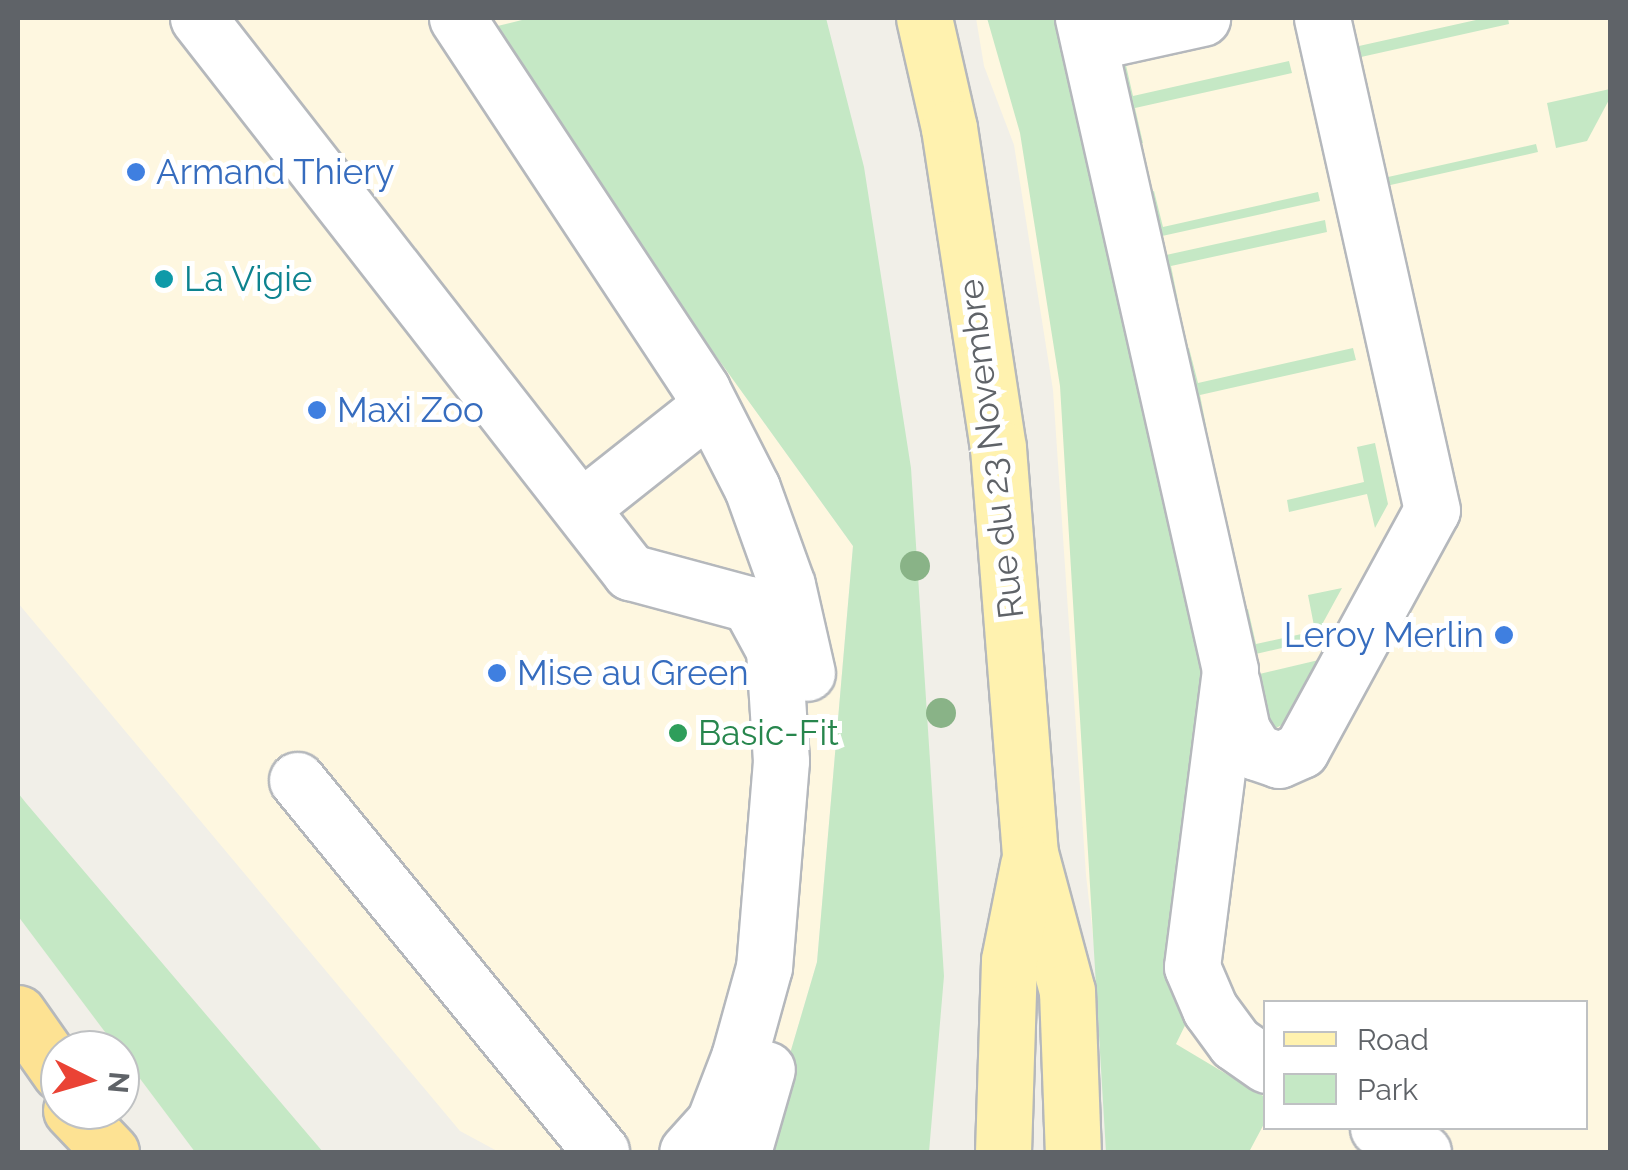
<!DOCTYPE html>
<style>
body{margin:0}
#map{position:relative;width:1628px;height:1170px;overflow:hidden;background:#f1efe8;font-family:Raleway,sans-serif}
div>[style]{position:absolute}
.commercial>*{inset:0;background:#fef7e0}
.green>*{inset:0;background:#c5e8c5}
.roads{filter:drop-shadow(2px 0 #b5b8bc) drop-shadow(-2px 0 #b5b8bc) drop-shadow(0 2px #b5b8bc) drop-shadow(0 -2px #b5b8bc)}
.minor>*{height:55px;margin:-27.5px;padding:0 27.5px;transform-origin:27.5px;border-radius:27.5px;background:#fff}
.major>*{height:55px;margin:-27.5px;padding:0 27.5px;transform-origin:27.5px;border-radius:27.5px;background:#fff2af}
.highway>*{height:55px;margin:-27.5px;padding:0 27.5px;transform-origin:27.5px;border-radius:27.5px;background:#fde293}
.trees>*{width:30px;height:30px;margin:-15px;border-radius:50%;background:#89b387}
.dots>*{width:28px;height:28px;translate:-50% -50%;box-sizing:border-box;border:5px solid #fff;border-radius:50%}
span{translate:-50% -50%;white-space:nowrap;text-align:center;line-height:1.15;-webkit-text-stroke:10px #fff;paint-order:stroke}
.shop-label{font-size:35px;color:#366cbe}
.left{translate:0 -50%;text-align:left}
.right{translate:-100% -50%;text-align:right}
.culture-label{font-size:35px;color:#0d838f}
.street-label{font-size:35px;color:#5f6368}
.leisure-label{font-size:35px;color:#27864d}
.frame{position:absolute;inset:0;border:20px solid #5f6368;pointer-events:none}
.legend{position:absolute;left:1263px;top:1000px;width:325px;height:130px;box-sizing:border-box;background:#fff;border:2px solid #bfc1c3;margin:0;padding:12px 18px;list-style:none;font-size:30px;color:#5f6368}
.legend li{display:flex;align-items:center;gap:20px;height:50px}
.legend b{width:50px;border:2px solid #bfc1c3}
.north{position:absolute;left:40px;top:1030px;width:100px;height:100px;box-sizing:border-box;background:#fff;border:2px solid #bfc1c3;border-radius:50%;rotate:95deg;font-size:28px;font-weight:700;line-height:40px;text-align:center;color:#5f6368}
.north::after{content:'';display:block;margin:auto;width:35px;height:45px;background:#ea4335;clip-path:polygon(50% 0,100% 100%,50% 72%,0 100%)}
</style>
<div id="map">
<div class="commercial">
<i style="clip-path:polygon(18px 18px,530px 18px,482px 31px,853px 546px,817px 962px,761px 1152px,499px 1152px,460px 1131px,18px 603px)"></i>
<i style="clip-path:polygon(evenodd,976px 18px,1610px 18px,1610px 1152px,1124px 1152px,1112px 1102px,1086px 875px,1053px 390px,1014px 145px,984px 66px,976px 18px,1266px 1002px,1586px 1002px,1586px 1128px,1266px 1128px,1266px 1002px)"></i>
</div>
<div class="green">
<i style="clip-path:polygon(530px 18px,826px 18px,864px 167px,911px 468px,944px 976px,929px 1152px,761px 1152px,817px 962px,853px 546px,481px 30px)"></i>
<i style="clip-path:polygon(987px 18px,1063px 18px,1208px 665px,1192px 1011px,1176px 1044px,1265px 1097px,1265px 1122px,1249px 1152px,1106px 1152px,1060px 386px,1020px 133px)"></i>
<i style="clip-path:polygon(1339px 18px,1352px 18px,1359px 46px,1485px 18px,1508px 18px,1509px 24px,1361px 57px,1368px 93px,1356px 95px)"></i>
<i style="clip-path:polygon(1125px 61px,1133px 96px,1289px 61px,1292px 73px,1135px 108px,1143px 143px,1132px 146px,1114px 63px)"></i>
<i style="clip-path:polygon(1610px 89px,1610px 98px,1587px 141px,1556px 148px,1547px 103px)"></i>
<i style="clip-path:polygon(1379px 141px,1388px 177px,1536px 144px,1538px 152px,1377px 188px,1368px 143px)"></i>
<i style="clip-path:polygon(1154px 191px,1163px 227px,1318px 192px,1320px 201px,1153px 238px,1143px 194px)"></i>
<i style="clip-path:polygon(1325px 220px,1327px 232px,1171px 266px,1178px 301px,1167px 303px,1157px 257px)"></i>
<i style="clip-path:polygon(1189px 348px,1198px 383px,1353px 348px,1356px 360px,1200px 395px,1207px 431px,1196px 433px,1178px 350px)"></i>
<i style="clip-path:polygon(1375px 443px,1388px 504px,1375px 528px,1367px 494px,1289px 512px,1287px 500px,1364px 482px,1357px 447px)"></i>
<i style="clip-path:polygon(1342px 588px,1313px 641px,1247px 656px,1237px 611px,1248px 609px,1256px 644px,1315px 631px,1308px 595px)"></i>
<i style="clip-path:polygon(1323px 659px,1290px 721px,1274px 729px,1261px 719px,1251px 676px)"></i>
<i style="clip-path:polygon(18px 793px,26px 803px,323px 1152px,195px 1152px,18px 916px)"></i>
</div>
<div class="roads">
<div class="minor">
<i style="left:198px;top:18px;width:703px;rotate:52.05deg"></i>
<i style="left:630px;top:572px;width:123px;rotate:15.1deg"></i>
<i style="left:749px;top:604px;width:52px;rotate:61.5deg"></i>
<i style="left:774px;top:650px;width:111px;rotate:86.4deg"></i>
<i style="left:781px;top:761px;width:207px;rotate:94.7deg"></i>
<i style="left:764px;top:967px;width:93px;rotate:105.5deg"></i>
<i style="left:739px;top:1057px;width:70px;rotate:111deg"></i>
<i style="left:714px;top:1122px;width:40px;rotate:132deg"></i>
<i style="left:457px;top:18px;width:445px;rotate:56.6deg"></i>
<i style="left:702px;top:390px;width:22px;rotate:90deg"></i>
<i style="left:702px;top:412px;width:154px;rotate:141.6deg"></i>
<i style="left:1083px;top:18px;width:668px;rotate:77.29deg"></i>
<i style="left:1230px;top:670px;width:299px;rotate:97.3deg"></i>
<i style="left:1192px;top:967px;width:46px;rotate:66.8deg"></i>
<i style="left:1210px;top:1009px;width:42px;rotate:53.7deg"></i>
<i style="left:1235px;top:1043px;width:38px;rotate:35deg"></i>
<i style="left:1089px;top:43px;width:116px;rotate:-12.5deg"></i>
<i style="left:702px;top:390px;width:110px;rotate:63deg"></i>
<i style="left:752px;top:488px;width:103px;rotate:70.2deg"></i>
<i style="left:787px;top:585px;width:90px;rotate:77.2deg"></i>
<i style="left:1232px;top:683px;width:48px;rotate:78deg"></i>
<i style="left:1242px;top:730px;width:26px;rotate:58deg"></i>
<i style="left:1256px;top:752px;width:24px;rotate:19deg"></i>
<i style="left:1279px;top:760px;width:24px;rotate:-24deg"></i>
<i style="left:1301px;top:750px;width:273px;rotate:-61.4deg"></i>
<i style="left:1432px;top:510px;width:504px;rotate:-102.6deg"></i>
<i style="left:297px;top:780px;width:480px;rotate:50.7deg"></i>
<i style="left:1378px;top:1128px;width:51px;rotate:28.1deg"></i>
<i style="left:743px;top:1152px;width:86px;rotate:-73.9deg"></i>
</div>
<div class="major">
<i style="left:924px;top:18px;width:113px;rotate:77.2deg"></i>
<i style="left:949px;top:128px;width:324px;rotate:81.3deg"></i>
<i style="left:998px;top:448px;width:406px;rotate:85.5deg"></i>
<i style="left:1030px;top:853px;width:143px;rotate:75deg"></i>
<i style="left:1067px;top:991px;width:161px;rotate:87.9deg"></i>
<i style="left:1003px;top:1152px;width:192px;rotate:-88.2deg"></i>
<i style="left:1009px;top:960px;width:97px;rotate:-78.7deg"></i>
</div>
<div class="highway">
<i style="left:18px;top:1013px;width:73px;rotate:55deg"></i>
<i style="left:71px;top:1110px;width:58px;rotate:46.4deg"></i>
</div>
</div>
<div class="trees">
<i style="left:915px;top:566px"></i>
<i style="left:941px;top:713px"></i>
</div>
<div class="dots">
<i style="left:136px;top:172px;background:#3f7fe0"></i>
<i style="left:164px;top:279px;background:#0f9aa8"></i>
<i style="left:317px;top:410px;background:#3f7fe0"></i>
<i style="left:1504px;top:635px;background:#3f7fe0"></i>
<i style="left:497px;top:673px;background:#3f7fe0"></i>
<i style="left:678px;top:733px;background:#2e9e5b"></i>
</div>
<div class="shop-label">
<span class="left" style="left:156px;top:172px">Armand Thiery</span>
<span class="left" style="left:337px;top:410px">Maxi Zoo</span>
<span class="right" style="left:1484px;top:635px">Leroy Merlin</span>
<span class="left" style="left:517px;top:673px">Mise au Green</span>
</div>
<div class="culture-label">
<span class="left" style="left:184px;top:279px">La Vigie</span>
</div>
<div class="street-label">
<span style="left:991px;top:449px;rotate:-97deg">Rue du 23 Novembre</span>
</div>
<div class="leisure-label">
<span class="left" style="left:698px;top:733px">Basic-Fit</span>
</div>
<div class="frame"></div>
<ul class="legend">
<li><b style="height:12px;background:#fff2af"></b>Road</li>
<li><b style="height:28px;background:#c5e8c5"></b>Park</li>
</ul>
<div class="north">N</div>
</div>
